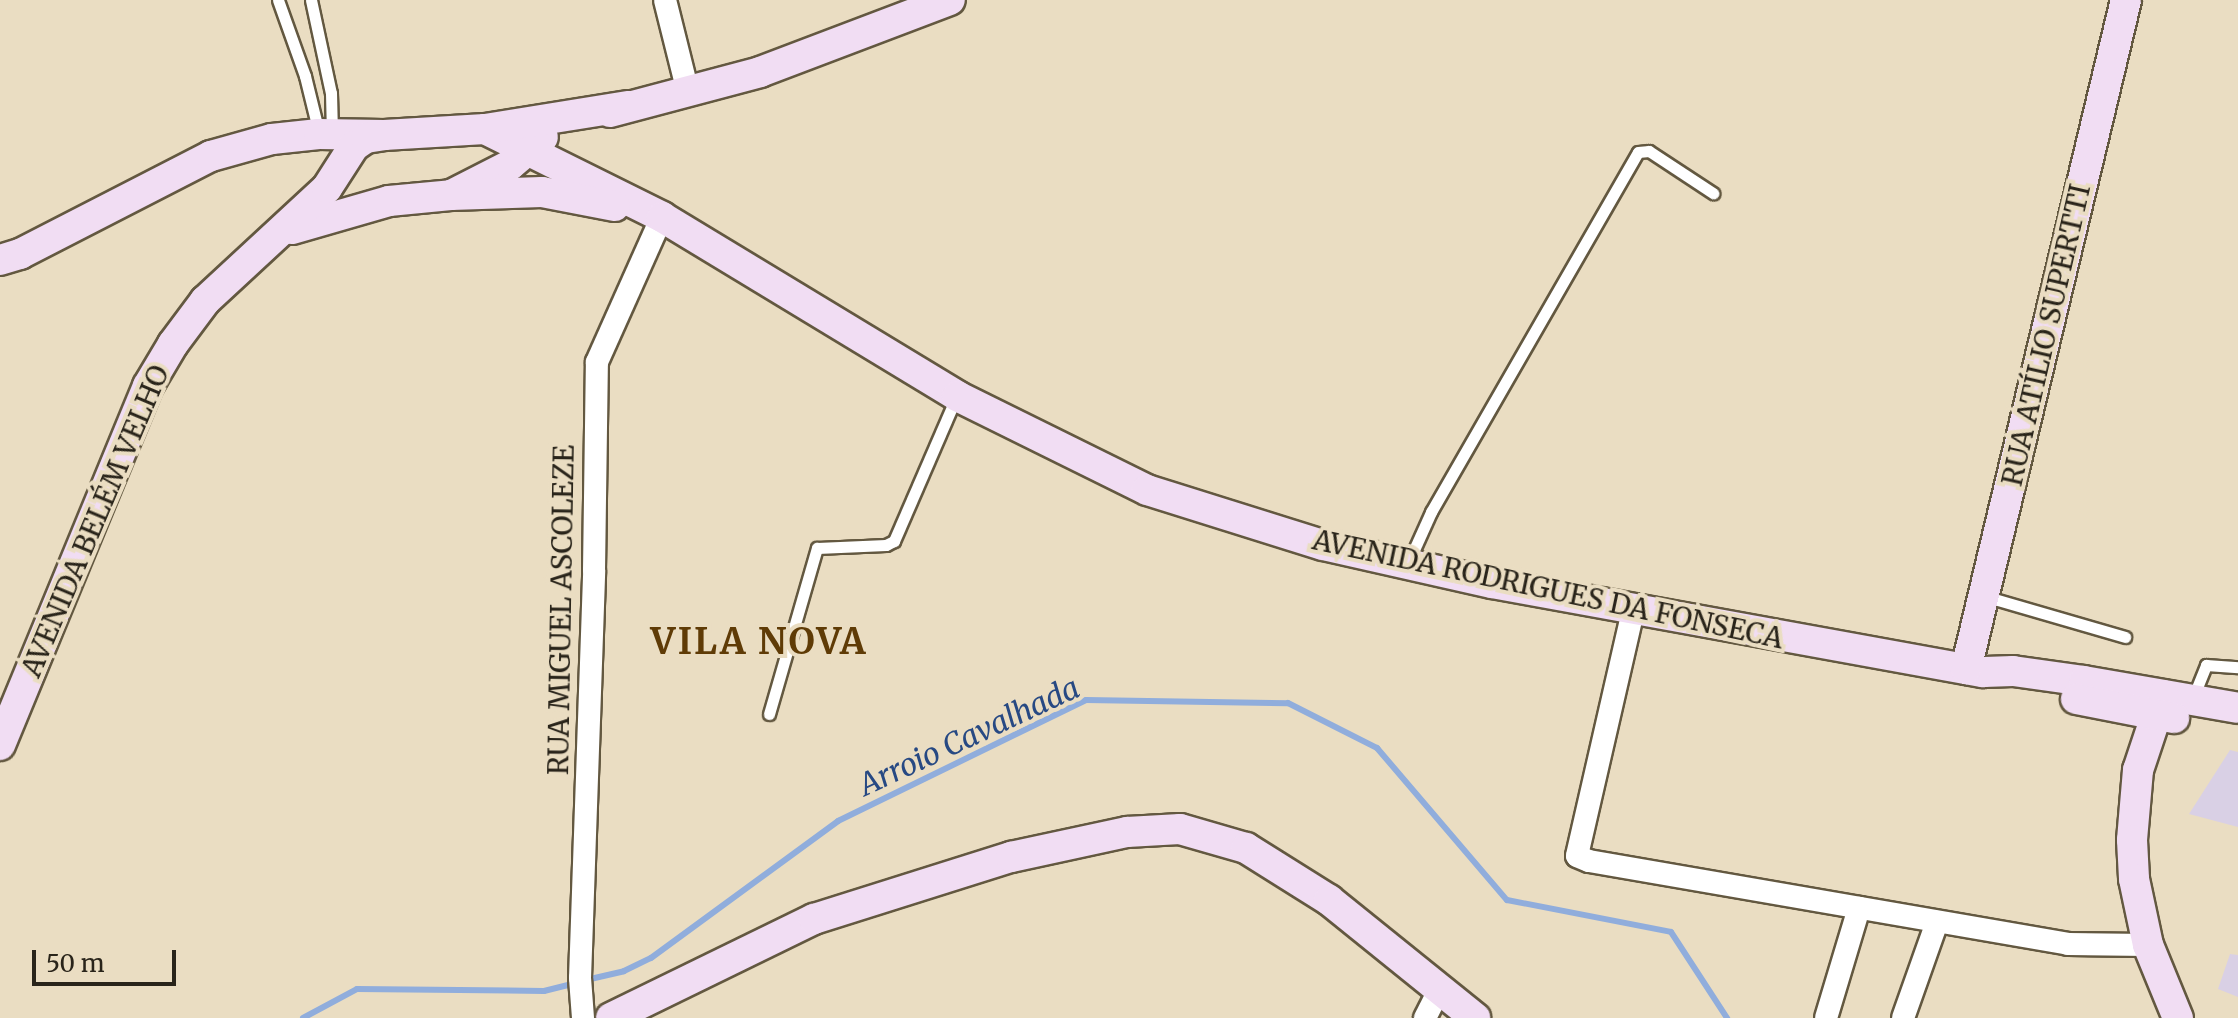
<!DOCTYPE html>
<meta charset="utf-8">
<style>
body{margin:0}
#map{position:relative;width:2238px;height:1018px;overflow:hidden;background:#eaddc2;font-family:Merriweather,serif}
div>[style]{position:absolute}
.commercial>*{inset:0;background:#d9d0e5}
.stream>*{height:6px;margin:-3px;padding:0 3px;transform-origin:3px;border-radius:3px;background:#90addc}
.roads{filter:drop-shadow(2px 0 #635840) drop-shadow(-2px 0 #635840) drop-shadow(0 2px #635840) drop-shadow(0 -2px #635840)}
.lane>*{height:11px;margin:-5.5px;padding:0 5.5px;transform-origin:5.5px;border-radius:5.5px;background:#fff}
.street>*{height:22px;margin:-11px;padding:0 11px;transform-origin:11px;border-radius:11px;background:#fff}
.secondary>*{height:30px;margin:-15px;padding:0 15px;transform-origin:15px;border-radius:15px;background:#f1ddf3}
span{translate:-50% -50%;white-space:nowrap;text-align:center;line-height:1.15;-webkit-text-stroke:8px #eaddc2;paint-order:stroke}
.street-label{font-size:28px;color:#29241a}
.water-label{font-size:30px;color:#274983;font-style:italic}
.district-label{font-size:36px;color:#5f3b06;font-weight:700;letter-spacing:2px}
.scale{position:absolute;left:32px;top:950px;width:144px;height:36px;box-sizing:border-box;border:4px solid #29241a;border-top:0;padding-left:10px;font-size:24px;line-height:28px;white-space:nowrap;color:#29241a;-webkit-text-stroke:6px #eaddc2;paint-order:stroke}
</style>
<div id="map">
<div class="commercial">
<i style="clip-path:polygon(2230px 750px,2238px 752px,2238px 827px,2189px 814px)"></i>
<i style="clip-path:polygon(2230px 954px,2238px 955px,2238px 997px,2218px 989px)"></i>
</div>
<div class="stream">
<i style="left:586px;top:980px;width:39px;rotate:-13deg"></i>
<i style="left:624px;top:971px;width:30px;rotate:-26deg"></i>
<i style="left:651px;top:958px;width:232px;rotate:-36.2deg"></i>
<i style="left:838px;top:821px;width:276px;rotate:-26deg"></i>
<i style="left:1086px;top:700px;width:202px;rotate:0.9deg"></i>
<i style="left:1288px;top:703px;width:100px;rotate:26.8deg"></i>
<i style="left:1377px;top:748px;width:200px;rotate:49.5deg"></i>
<i style="left:1507px;top:900px;width:167px;rotate:11deg"></i>
<i style="left:1671px;top:932px;width:103px;rotate:56.9deg"></i>
<i style="left:303px;top:1018px;width:61px;rotate:-28.2deg"></i>
<i style="left:357px;top:989px;width:187px;rotate:0.6deg"></i>
<i style="left:544px;top:991px;width:32px;rotate:-14deg"></i>
</div>
<div class="roads">
<div class="lane">
<i style="left:278px;top:0;width:81px;rotate:70.4deg"></i>
<i style="left:305px;top:76px;width:59px;rotate:76.2deg"></i>
<i style="left:311px;top:0;width:95px;rotate:77.9deg"></i>
<i style="left:331px;top:93px;width:40px;rotate:88.6deg"></i>
<i style="left:1409px;top:561px;width:54px;rotate:-65.8deg"></i>
<i style="left:1431px;top:512px;width:415px;rotate:-60.1deg"></i>
<i style="left:1638px;top:152px;width:11px;rotate:-5deg"></i>
<i style="left:1649px;top:151px;width:77px;rotate:33.3deg"></i>
<i style="left:1984px;top:596px;width:147px;rotate:16.2deg"></i>
<i style="left:2192px;top:700px;width:38px;rotate:-68deg"></i>
<i style="left:2206px;top:665px;width:32px;rotate:4deg"></i>
<i style="left:769px;top:714px;width:173px;rotate:-73.9deg"></i>
<i style="left:817px;top:548px;width:69px;rotate:-2.5deg"></i>
<i style="left:886px;top:545px;width:9px;rotate:-27deg"></i>
<i style="left:894px;top:541px;width:156px;rotate:-66.6deg"></i>
</div>
<div class="street">
<i style="left:665px;top:0;width:95px;rotate:76deg"></i>
<i style="left:1633px;top:611px;width:251px;rotate:102.9deg"></i>
<i style="left:1577px;top:856px;width:13px;rotate:23deg"></i>
<i style="left:1589px;top:861px;width:486px;rotate:9.8deg"></i>
<i style="left:2068px;top:944px;width:80px;rotate:0.7deg"></i>
<i style="left:583px;top:1018px;width:40px;rotate:-94.3deg"></i>
<i style="left:580px;top:978px;width:408px;rotate:-88deg"></i>
<i style="left:594px;top:570px;width:208px;rotate:-89.2deg"></i>
<i style="left:597px;top:362px;width:159px;rotate:-65.9deg"></i>
<i style="left:1425px;top:1018px;width:31px;rotate:-63deg"></i>
<i style="left:1826px;top:1018px;width:115px;rotate:-73.3deg"></i>
<i style="left:1903px;top:1018px;width:102px;rotate:-70.5deg"></i>
</div>
<div class="secondary">
<i style="left:610px;top:112px;width:155px;rotate:-14.9deg"></i>
<i style="left:760px;top:72px;width:203px;rotate:-20.8deg"></i>
<i style="left:485px;top:129px;width:198px;rotate:26.4deg"></i>
<i style="left:662px;top:217px;width:345px;rotate:31.2deg"></i>
<i style="left:957px;top:396px;width:212px;rotate:26.3deg"></i>
<i style="left:1147px;top:490px;width:184px;rotate:17.4deg"></i>
<i style="left:1323px;top:545px;width:173px;rotate:12.7deg"></i>
<i style="left:1492px;top:583px;width:499px;rotate:10.3deg"></i>
<i style="left:1983px;top:672px;width:30px;rotate:-2deg"></i>
<i style="left:2013px;top:671px;width:72px;rotate:8deg"></i>
<i style="left:2084px;top:681px;width:156px;rotate:9.9deg"></i>
<i style="left:451px;top:195px;width:66px;rotate:-27deg"></i>
<i style="left:510px;top:165px;width:43px;rotate:-40.3deg"></i>
<i style="left:292px;top:229px;width:101px;rotate:-16.1deg"></i>
<i style="left:389px;top:201px;width:62px;rotate:-5.5deg"></i>
<i style="left:451px;top:195px;width:91px;rotate:-1.9deg"></i>
<i style="left:542px;top:192px;width:74px;rotate:10.9deg"></i>
<i style="left:0;top:260px;width:21px;rotate:-17deg"></i>
<i style="left:20px;top:254px;width:215px;rotate:-27.2deg"></i>
<i style="left:211px;top:156px;width:63px;rotate:-15.6deg"></i>
<i style="left:272px;top:139px;width:47px;rotate:-6.1deg"></i>
<i style="left:319px;top:134px;width:65px;rotate:0.9deg"></i>
<i style="left:384px;top:135px;width:101px;rotate:-3.4deg"></i>
<i style="left:485px;top:129px;width:146px;rotate:-9.1deg"></i>
<i style="left:1966px;top:669px;width:688px;rotate:-76.55deg"></i>
<i style="left:2163px;top:695px;width:79px;rotate:108.4deg"></i>
<i style="left:2138px;top:770px;width:70px;rotate:94.9deg"></i>
<i style="left:2132px;top:840px;width:39px;rotate:87deg"></i>
<i style="left:2134px;top:879px;width:67px;rotate:78deg"></i>
<i style="left:2148px;top:945px;width:79px;rotate:67.7deg"></i>
<i style="left:2076px;top:699px;width:100px;rotate:11deg"></i>
<i style="left:0;top:745px;width:388px;rotate:-67.6deg"></i>
<i style="left:148px;top:386px;width:49px;rotate:-59.2deg"></i>
<i style="left:173px;top:344px;width:54px;rotate:-53.3deg"></i>
<i style="left:205px;top:301px;width:166px;rotate:-42.8deg"></i>
<i style="left:327px;top:188px;width:50px;rotate:-57.3deg"></i>
<i style="left:354px;top:146px;width:14px;rotate:-34deg"></i>
<i style="left:366px;top:138px;width:18px;rotate:-9deg"></i>
<i style="left:611px;top:1018px;width:226px;rotate:-26deg"></i>
<i style="left:814px;top:919px;width:207px;rotate:-17.5deg"></i>
<i style="left:1011px;top:857px;width:119px;rotate:-12.2deg"></i>
<i style="left:1127px;top:832px;width:53px;rotate:-3.2deg"></i>
<i style="left:1180px;top:829px;width:69px;rotate:16.1deg"></i>
<i style="left:1246px;top:848px;width:98px;rotate:32.1deg"></i>
<i style="left:1329px;top:900px;width:188px;rotate:38.9deg"></i>
</div>
</div>
<div class="street-label">
<span style="left:2046px;top:335px;rotate:-77deg">RUA ATÍLIO SUPERTTI</span>
<span style="left:95px;top:521px;rotate:-67deg">AVENIDA BELÉM VELHO</span>
<span style="left:1548px;top:589px;rotate:12deg">AVENIDA RODRIGUES DA FONSECA</span>
<span style="left:561px;top:610px;rotate:-89deg">RUA MIGUEL ASCOLEZE</span>
</div>
<div class="water-label">
<span style="left:969px;top:736px;rotate:-25deg">Arroio Cavalhada</span>
</div>
<div class="district-label">
<span style="left:759px;top:642px">VILA NOVA</span>
</div>
<div class="scale">50 m</div>
</div>
